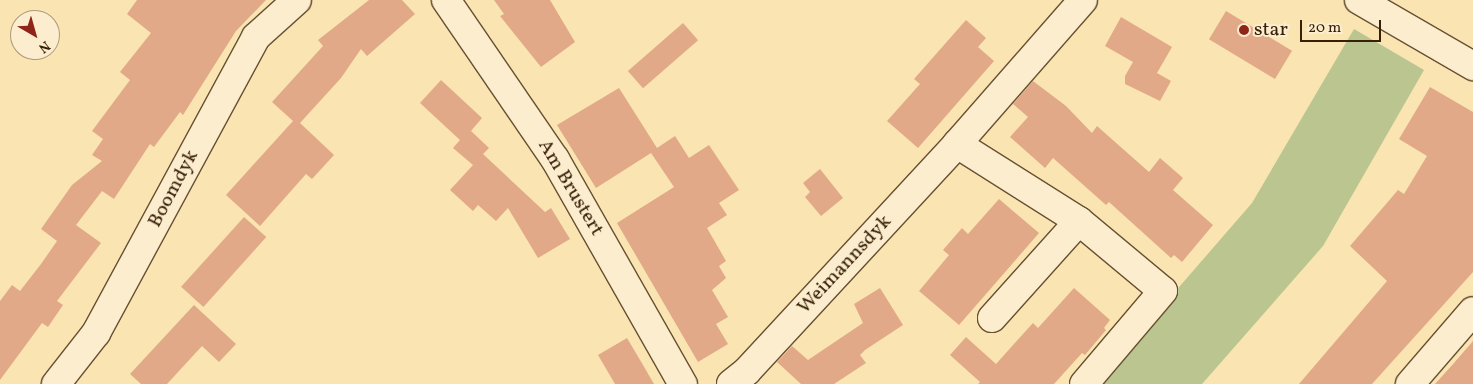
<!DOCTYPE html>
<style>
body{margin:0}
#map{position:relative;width:1473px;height:384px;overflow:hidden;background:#f9e4b2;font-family:Vollkorn,serif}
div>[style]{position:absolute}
.green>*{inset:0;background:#bac58f}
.building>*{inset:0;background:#e2a988;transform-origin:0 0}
.roads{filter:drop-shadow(1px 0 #685032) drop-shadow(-1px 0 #685032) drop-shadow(0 1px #685032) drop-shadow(0 -1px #685032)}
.minor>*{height:28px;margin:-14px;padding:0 14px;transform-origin:14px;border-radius:14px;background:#fbedcd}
.dots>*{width:14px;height:14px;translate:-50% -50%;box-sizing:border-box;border:2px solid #fbedcd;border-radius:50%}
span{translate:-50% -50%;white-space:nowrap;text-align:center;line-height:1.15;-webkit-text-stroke:4px #fbedcd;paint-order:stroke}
.poi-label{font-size:20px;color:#381f08}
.left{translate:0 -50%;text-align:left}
.street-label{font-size:20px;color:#381f08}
.north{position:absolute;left:10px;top:10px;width:50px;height:50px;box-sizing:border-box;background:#fbedcd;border:1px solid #ad9b7e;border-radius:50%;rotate:142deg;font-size:14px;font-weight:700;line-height:20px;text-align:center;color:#381f08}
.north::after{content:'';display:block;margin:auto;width:18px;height:22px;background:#8f2418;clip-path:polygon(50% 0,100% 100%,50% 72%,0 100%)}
.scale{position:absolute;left:1300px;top:20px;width:81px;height:22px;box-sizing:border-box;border:2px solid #381f08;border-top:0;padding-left:6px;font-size:15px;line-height:18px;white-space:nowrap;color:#381f08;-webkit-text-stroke:4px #fbedcd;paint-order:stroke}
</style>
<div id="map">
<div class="green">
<i style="clip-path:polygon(1354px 29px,1424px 70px,1323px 246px,1202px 384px,1095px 384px,1252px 203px)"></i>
</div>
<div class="building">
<i style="clip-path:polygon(137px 0,266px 0,236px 31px,183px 115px,180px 112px,154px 147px,150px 144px,114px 199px,102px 191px,76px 225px,101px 243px,57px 301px,63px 305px,48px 327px,42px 323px,0 380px,0 301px,12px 285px,20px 291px,41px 264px,57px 241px,41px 229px,72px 185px,102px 161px,92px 155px,103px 139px,92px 131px,130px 80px,120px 72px,151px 33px,127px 14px)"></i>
<i style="clip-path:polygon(369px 0,402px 0,415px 14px,367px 56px,361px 49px,341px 78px,300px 123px,334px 155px,312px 179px,306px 174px,260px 226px,226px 195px,293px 121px,272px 102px,323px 46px,318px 40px)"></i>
<i style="clip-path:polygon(494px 0,550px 0,575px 42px,541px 67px,500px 16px,504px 14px)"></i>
<i style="left:1226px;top:11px;width:77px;height:33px;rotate:31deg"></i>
<i style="clip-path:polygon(1121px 17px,1172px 47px,1157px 73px,1171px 81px,1160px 101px,1125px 84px,1125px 76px,1133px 62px,1105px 46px)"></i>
<i style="clip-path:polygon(966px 20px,986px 38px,978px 47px,994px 61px,918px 148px,887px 121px,920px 84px,914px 79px)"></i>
<i style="left:683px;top:23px;width:23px;height:73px;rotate:49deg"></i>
<i style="clip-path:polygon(441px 80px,482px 118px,471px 131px,489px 148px,483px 154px,545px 212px,551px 208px,570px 239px,538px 258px,508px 208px,496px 221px,478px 205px,473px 211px,450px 190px,473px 165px,453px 148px,460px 140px,420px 103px)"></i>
<i style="clip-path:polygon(1033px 81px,1066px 106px,1092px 133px,1097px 126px,1149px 172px,1160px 158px,1183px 178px,1173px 190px,1213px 225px,1182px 262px,1174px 255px,1171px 258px,1109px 202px,1106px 205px,1053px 158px,1045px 168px,1010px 137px,1028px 117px,1013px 104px)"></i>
<i style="clip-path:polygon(1430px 87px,1473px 112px,1473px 272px,1372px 384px,1299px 384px,1387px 281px,1350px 246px,1398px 190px,1404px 194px,1427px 156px,1399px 139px)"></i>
<i style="clip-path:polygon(619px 88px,657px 148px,675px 136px,689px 158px,709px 145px,739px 190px,719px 203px,727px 215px,707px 228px,726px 261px,719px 266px,726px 278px,712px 290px,728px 317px,716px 324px,728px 344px,698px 362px,617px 223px,674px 187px,651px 153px,596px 188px,557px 125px)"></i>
<i style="clip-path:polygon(820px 169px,843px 198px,821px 216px,805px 197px,810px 192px,803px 183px)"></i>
<i style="clip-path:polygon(999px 199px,1039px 233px,959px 325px,919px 291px,949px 255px,943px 250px,962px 228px,968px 234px)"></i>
<i style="left:244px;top:217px;width:30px;height:94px;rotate:42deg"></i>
<i style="clip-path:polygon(880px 288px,903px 325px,865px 350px,860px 355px,866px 363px,834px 384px,801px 384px,777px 362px,792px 346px,808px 360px,863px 323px,854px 304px)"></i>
<i style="clip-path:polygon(1074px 288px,1110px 320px,1104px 328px,1106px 330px,1085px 355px,1082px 353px,1054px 384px,978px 384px,980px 382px,950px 355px,966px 337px,996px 364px,1033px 323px,1038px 328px)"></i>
<i style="clip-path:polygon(194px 305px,236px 344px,219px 362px,202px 346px,167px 384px,141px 384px,130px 374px)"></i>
<i style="clip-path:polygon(627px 338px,643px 365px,654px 384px,615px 384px,598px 355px)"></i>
<i style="clip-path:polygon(1473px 341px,1473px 384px,1435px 384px,1454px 363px)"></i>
</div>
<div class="roads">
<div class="minor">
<i style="left:446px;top:0;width:193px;rotate:55.6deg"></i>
<i style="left:555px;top:159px;width:259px;rotate:60.4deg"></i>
<i style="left:1359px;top:0;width:132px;rotate:30.1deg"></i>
<i style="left:957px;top:144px;width:144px;rotate:32.3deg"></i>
<i style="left:1079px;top:221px;width:109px;rotate:39.8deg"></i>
<i style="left:1163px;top:291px;width:122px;rotate:130.3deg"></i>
<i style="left:992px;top:318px;width:130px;rotate:-48.1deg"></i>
<i style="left:56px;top:384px;width:65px;rotate:-51.9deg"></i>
<i style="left:96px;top:333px;width:336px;rotate:-61.6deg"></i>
<i style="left:256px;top:37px;width:55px;rotate:-42.1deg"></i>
<i style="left:731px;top:384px;width:21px;rotate:-39deg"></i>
<i style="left:747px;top:371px;width:309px;rotate:-47.2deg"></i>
<i style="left:957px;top:144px;width:191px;rotate:-48.8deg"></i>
<i style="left:1410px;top:384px;width:96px;rotate:-49.2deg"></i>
</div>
</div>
<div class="dots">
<i style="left:1244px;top:30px;background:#8f2418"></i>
</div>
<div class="poi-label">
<span class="left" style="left:1254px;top:30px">star</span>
</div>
<div class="street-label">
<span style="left:570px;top:188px;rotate:59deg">Am Brustert</span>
<span style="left:174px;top:189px;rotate:-62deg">Boomdyk</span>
<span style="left:845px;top:265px;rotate:-47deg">Weimannsdyk</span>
</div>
<div class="north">N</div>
<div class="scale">20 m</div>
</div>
